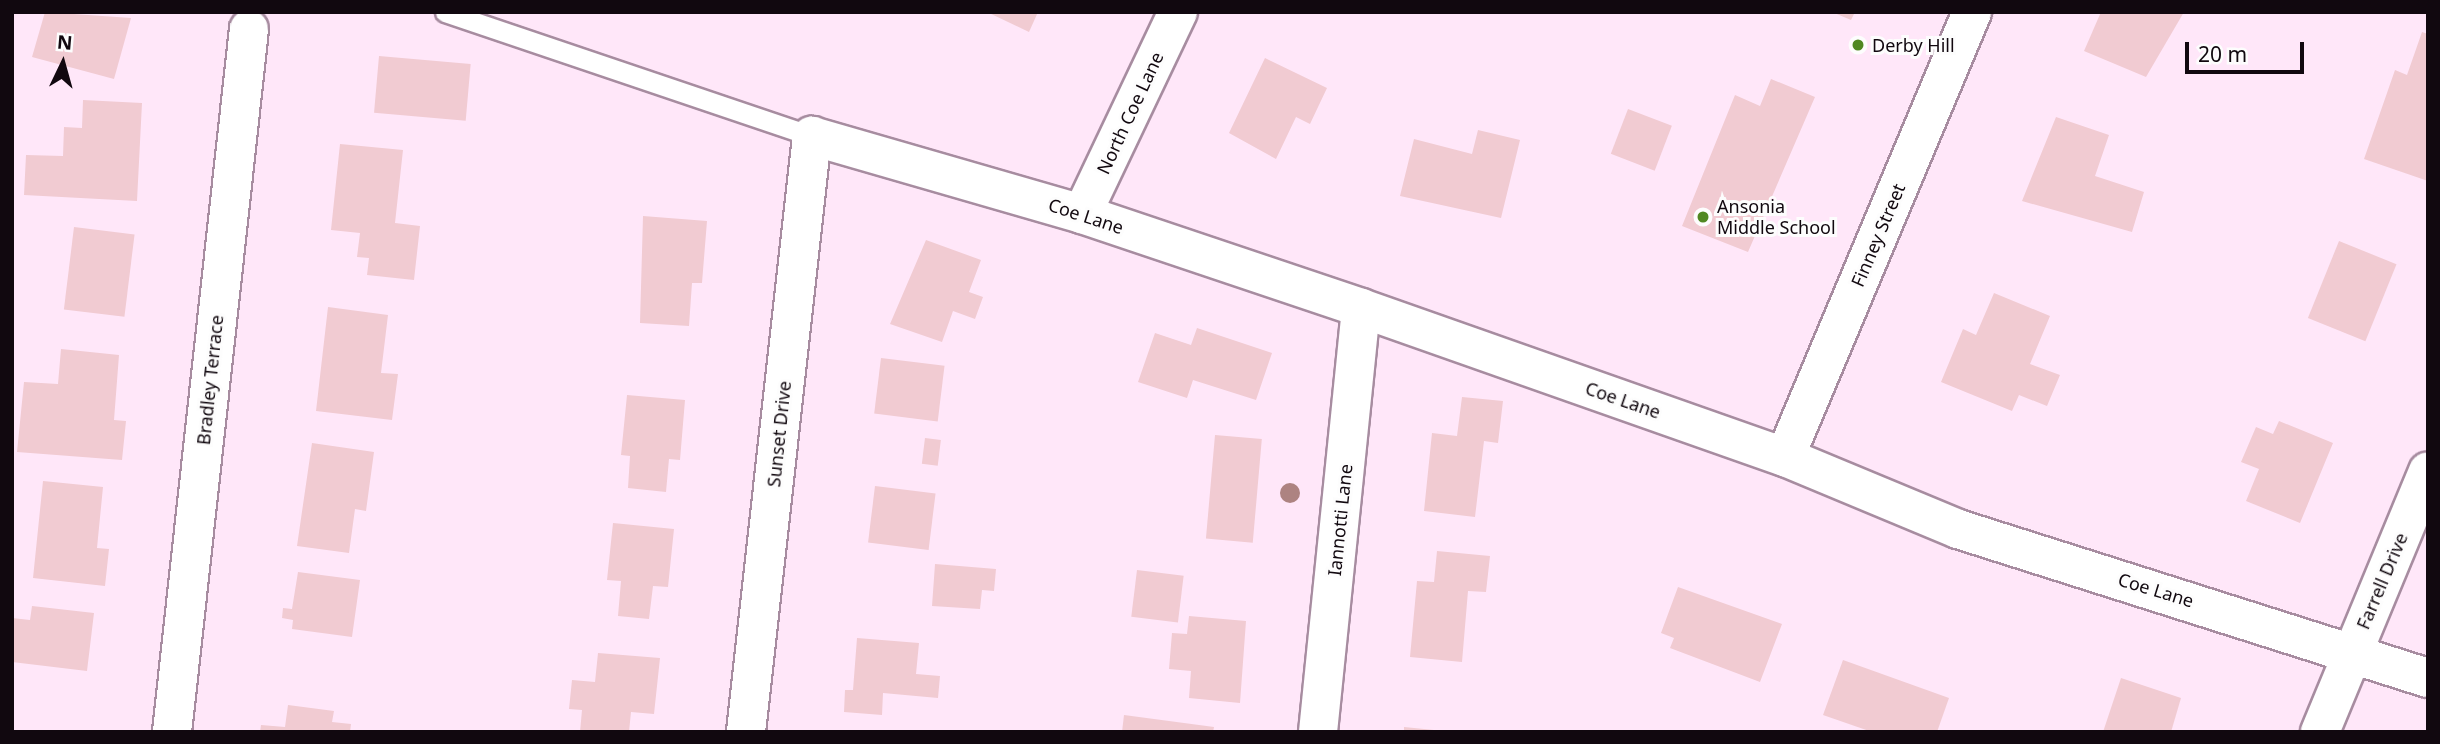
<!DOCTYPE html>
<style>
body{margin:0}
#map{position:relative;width:2440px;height:744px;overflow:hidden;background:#ffe7f9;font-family:"Noto Sans",sans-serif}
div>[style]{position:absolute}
.building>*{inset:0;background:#f1cbd2;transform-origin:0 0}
.roads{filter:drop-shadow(2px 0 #a78ca0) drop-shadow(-2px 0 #a78ca0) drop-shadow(0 2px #a78ca0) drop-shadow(0 -2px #a78ca0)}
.service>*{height:19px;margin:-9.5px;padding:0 9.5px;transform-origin:9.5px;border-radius:9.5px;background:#fff}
.minor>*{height:38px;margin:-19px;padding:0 19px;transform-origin:19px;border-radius:19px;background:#fff}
.trees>*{width:20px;height:20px;margin:-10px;border-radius:50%;background:#ad8381}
.dots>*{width:19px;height:19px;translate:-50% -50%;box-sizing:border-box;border:4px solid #fdfdfd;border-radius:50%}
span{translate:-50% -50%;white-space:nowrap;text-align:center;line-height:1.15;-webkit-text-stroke:6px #fdfdfd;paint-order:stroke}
.poi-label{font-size:18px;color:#11080f}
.left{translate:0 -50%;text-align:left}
.street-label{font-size:18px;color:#11080f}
.frame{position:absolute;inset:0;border:14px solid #11080f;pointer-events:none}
.north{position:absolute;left:28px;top:28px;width:70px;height:70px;-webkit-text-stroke:5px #fdfdfd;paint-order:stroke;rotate:5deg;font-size:19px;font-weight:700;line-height:28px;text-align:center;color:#11080f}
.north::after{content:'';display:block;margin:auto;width:24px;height:32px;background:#11080f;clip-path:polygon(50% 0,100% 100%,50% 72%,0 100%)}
.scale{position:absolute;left:2185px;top:42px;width:119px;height:32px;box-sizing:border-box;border:4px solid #11080f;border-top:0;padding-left:9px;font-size:21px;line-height:24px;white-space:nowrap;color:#11080f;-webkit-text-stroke:5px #fdfdfd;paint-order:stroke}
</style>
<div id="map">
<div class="building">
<i style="clip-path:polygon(45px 12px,131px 18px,114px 79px,32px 57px)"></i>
<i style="clip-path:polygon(987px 12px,1038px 12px,1029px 32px)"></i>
<i style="clip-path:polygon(1832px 12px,1855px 12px,1851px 20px)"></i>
<i style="clip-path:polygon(2101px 12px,2184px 12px,2146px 77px,2084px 51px)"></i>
<i style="clip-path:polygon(2422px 32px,2428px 34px,2428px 181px,2364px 159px,2395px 70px,2407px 75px)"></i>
<i style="left:379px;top:56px;width:92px;height:57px;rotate:5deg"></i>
<i style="clip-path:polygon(1265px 58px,1327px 88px,1310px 124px,1296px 117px,1276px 159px,1229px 133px)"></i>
<i style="clip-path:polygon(1771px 79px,1815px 97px,1748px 252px,1682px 226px,1735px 95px,1760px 106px)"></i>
<i style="clip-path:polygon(83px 100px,142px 103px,137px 201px,24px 195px,26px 155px,63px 156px,64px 127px,82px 128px)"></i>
<i style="left:1628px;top:109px;width:47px;height:48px;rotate:21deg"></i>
<i style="clip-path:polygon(2056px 117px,2109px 135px,2095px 176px,2144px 192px,2132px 232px,2022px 201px)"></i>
<i style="clip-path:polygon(1478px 130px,1520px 140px,1501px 218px,1400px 196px,1414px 139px,1472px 154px)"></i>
<i style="clip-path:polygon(340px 144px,403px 150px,395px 223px,420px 226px,414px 280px,367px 275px,369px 258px,357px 257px,360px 233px,331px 230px)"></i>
<i style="clip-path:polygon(643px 216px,707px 221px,702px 283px,692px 283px,689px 326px,640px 323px)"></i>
<i style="left:74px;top:227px;width:61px;height:83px;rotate:7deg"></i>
<i style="clip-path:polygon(926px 240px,981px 260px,969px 292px,983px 297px,975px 319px,953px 311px,942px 342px,890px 324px)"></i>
<i style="left:2339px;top:241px;width:62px;height:83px;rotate:22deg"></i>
<i style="clip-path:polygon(1994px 293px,2050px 316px,2030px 364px,2060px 375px,2047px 406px,2019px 395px,2012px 411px,1941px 382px,1963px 329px,1976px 335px)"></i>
<i style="clip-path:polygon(328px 307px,388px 315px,381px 373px,398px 374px,392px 420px,316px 411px)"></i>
<i style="clip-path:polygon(1197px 328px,1272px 353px,1256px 400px,1193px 380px,1187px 398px,1138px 382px,1155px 333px,1191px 345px)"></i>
<i style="clip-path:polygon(61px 349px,119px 355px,114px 420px,126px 421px,122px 460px,17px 452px,24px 382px,58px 384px)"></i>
<i style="left:881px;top:358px;width:64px;height:56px;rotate:7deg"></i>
<i style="clip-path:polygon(627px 395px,685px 400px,680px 460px,669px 459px,666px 492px,628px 488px,630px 456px,621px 455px)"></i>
<i style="clip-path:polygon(1462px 397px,1503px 401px,1498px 443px,1484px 441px,1475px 517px,1424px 511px,1432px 433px,1457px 436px)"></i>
<i style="clip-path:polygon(2279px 421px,2333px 443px,2300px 523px,2246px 501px,2259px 469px,2241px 462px,2256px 427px,2273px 434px)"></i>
<i style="left:1215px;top:435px;width:47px;height:104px;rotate:5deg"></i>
<i style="left:925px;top:438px;width:16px;height:26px;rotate:7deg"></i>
<i style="clip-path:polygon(312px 443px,374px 452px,366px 511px,355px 509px,349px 553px,297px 546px)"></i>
<i style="clip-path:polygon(43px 481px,103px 487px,97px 548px,109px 549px,105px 586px,33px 578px)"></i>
<i style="left:875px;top:486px;width:61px;height:57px;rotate:7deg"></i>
<i style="clip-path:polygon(613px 523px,674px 529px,668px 587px,653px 586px,649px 619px,618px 616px,621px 581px,607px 580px)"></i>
<i style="clip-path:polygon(1437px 551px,1490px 556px,1486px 592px,1468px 591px,1462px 662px,1410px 657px,1417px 581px,1434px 582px)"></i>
<i style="clip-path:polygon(935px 564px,996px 569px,994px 591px,982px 590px,980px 609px,932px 606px)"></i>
<i style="left:1137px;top:570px;width:47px;height:47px;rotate:7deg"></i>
<i style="clip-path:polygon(298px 572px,360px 580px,352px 637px,292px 629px,293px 620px,282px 618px,283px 608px,292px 609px)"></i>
<i style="clip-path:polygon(1678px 587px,1782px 624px,1760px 682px,1670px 648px,1674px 638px,1661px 633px)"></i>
<i style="clip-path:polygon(32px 606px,94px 613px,87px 671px,12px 662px,12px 618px,30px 620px)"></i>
<i style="clip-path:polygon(1189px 616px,1246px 621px,1240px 703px,1189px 698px,1191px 671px,1169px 669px,1172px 633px,1187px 634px)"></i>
<i style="clip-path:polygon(857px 638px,919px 643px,916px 674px,940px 676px,938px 698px,883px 693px,882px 715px,844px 712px,845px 690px,853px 690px)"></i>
<i style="clip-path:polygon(598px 653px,660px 658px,654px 714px,631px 712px,629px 732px,580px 732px,582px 710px,569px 709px,572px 680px,595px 682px)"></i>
<i style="clip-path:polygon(1843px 660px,1949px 698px,1937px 732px,1872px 732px,1823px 715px)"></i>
<i style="clip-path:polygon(2121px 678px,2181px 698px,2171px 732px,2103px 732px)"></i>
<i style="clip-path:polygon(288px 705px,334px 711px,332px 722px,351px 724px,350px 732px,260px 732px,261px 725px,285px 727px)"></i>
<i style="clip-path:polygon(1124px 715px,1214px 727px,1213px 732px,1122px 732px)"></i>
<i style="clip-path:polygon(1404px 727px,1434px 730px,1434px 732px,1404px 732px)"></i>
</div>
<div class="roads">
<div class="service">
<i style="left:445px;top:12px;width:387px;rotate:18.7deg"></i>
</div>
<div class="minor">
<i style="left:1082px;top:214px;width:224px;rotate:-64.6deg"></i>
<i style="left:1785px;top:457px;width:483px;rotate:-67.2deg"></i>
<i style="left:172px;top:732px;width:707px;rotate:-83.75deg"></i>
<i style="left:746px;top:732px;width:600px;rotate:-83.68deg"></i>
<i style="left:812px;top:136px;width:281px;rotate:16.1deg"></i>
<i style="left:1082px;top:214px;width:294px;rotate:18.6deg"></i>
<i style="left:1361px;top:308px;width:449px;rotate:19.4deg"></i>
<i style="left:1785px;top:457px;width:187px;rotate:22.6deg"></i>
<i style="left:1958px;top:529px;width:493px;rotate:17.6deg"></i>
<i style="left:1318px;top:732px;width:426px;rotate:-84.2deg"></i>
<i style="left:2320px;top:732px;width:282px;rotate:-67.5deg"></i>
</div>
</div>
<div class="trees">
<i style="left:1290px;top:493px"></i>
</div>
<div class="dots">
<i style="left:1858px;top:45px;background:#508822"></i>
<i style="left:1703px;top:217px;background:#508822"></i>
</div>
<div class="poi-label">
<span class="left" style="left:1872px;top:45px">Derby Hill</span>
<span class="left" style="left:1717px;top:217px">Ansonia<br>Middle School</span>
</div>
<div class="street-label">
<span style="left:1130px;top:113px;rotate:-65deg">North Coe Lane</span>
<span style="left:1086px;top:216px;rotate:18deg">Coe Lane</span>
<span style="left:1878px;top:235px;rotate:-67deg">Finney Street</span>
<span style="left:210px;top:380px;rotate:-84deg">Bradley Terrace</span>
<span style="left:1623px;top:400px;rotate:19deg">Coe Lane</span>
<span style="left:779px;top:434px;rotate:-84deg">Sunset Drive</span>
<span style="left:1340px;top:520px;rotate:-84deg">Iannotti Lane</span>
<span style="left:2382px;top:581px;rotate:-67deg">Farrell Drive</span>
<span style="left:2156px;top:590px;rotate:17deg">Coe Lane</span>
</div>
<div class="frame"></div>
<div class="north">N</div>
<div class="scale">20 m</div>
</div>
